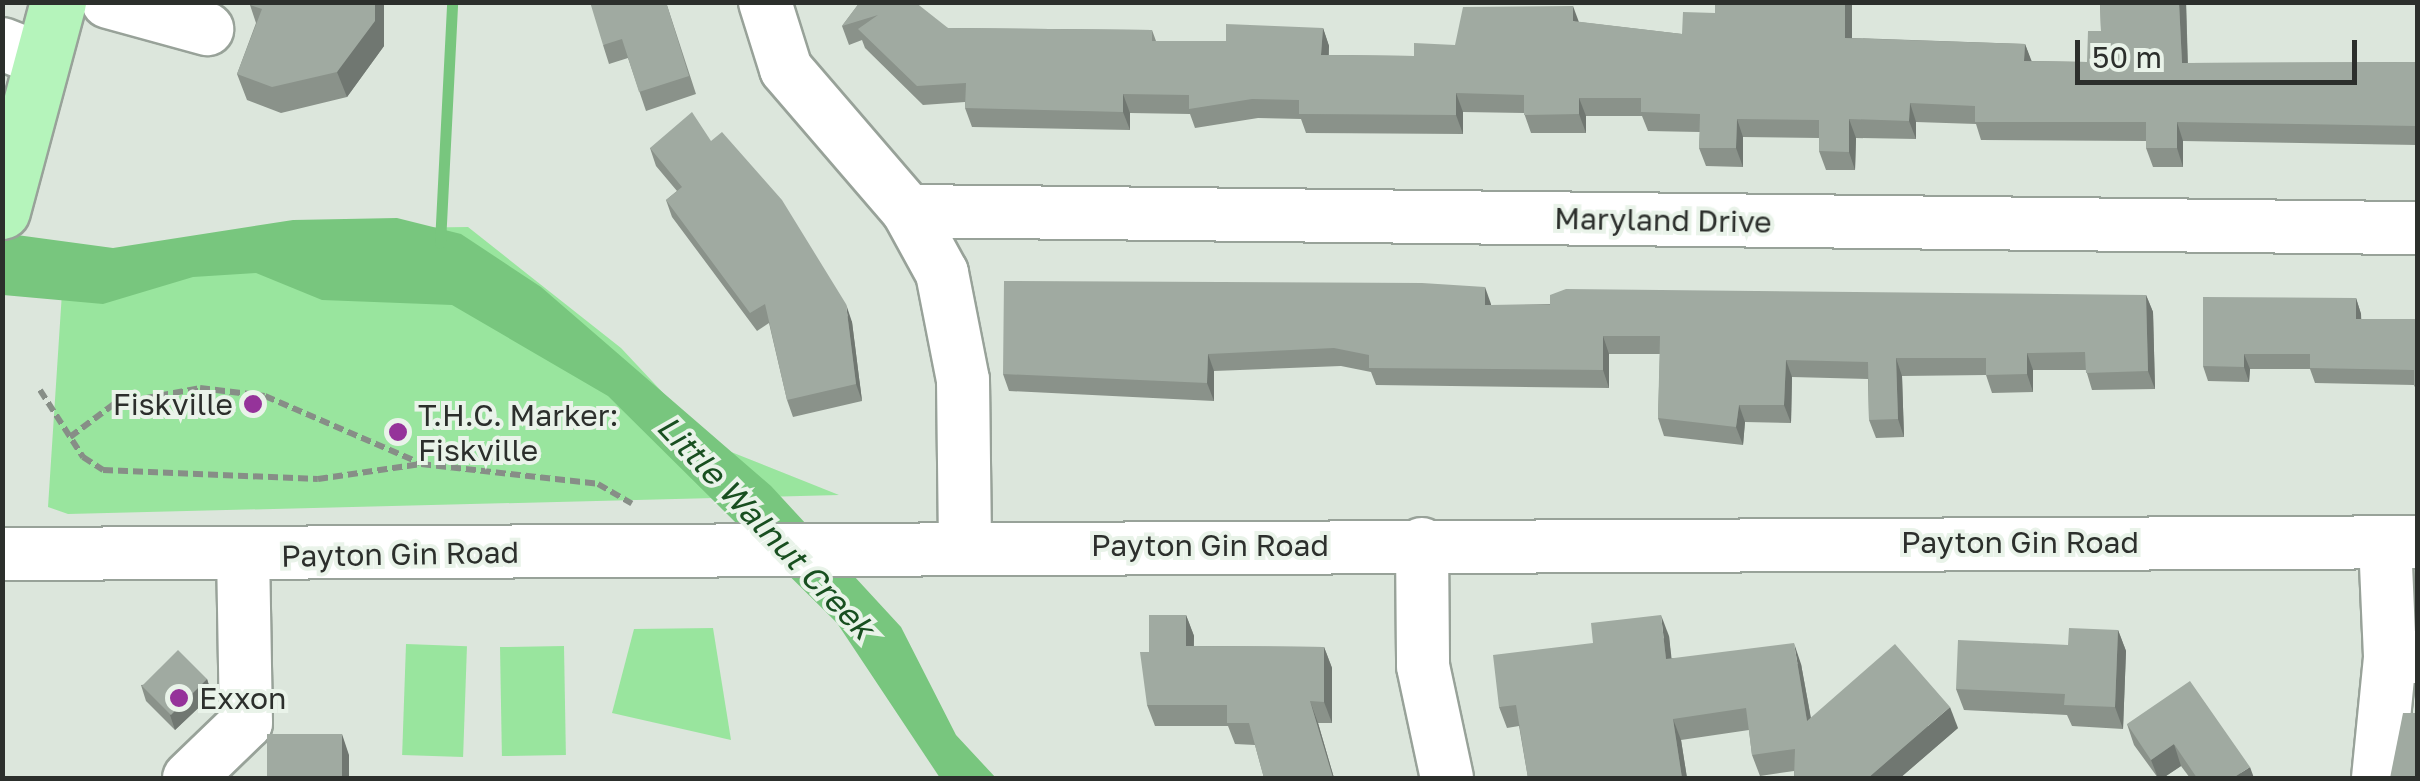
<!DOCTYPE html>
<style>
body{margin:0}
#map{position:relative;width:2420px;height:781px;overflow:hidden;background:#dce6dc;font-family:"Golos Text",sans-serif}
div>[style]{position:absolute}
.green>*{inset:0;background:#99e59e;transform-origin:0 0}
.water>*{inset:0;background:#78c67e}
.stream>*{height:11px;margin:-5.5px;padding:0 5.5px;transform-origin:5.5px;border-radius:5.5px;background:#78c67e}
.path>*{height:6px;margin-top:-3px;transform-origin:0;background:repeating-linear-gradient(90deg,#878e87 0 10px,transparent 0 15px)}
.roads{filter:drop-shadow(2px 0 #98a299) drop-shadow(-2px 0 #98a299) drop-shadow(0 2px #98a299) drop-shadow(0 -2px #98a299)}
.minor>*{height:52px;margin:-26px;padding:0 26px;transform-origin:26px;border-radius:26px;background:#fff}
.major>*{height:55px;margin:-27.5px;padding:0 27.5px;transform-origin:27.5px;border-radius:27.5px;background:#b5f4bb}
.wall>*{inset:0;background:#8a928a}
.shaded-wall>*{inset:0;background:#707771}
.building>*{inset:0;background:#a0aaa1;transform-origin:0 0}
.dots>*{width:28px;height:28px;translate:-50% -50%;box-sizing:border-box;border:5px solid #e9f3e9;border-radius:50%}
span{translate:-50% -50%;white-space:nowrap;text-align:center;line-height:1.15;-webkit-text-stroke:8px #e9f3e9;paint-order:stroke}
.street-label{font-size:30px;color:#2c2f2c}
.poi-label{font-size:30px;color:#2c2f2c}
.right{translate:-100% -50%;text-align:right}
.left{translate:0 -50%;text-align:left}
.water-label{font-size:32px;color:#184f20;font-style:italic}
.frame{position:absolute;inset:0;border:5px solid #2c2f2c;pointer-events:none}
.scale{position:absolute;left:2075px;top:40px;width:282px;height:45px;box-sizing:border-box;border:5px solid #2c2f2c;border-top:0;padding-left:12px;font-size:30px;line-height:35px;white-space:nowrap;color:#2c2f2c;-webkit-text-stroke:8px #e9f3e9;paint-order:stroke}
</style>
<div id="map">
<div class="green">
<i style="clip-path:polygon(468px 227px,621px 348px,711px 444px,839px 495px,68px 514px,48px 507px,63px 277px,245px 230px)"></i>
<i style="clip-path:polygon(713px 628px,731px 740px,612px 713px,634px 629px)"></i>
<i style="left:406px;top:644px;width:61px;height:111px;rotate:2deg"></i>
<i style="left:564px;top:646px;width:109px;height:64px;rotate:89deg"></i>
</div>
<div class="water">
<i style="clip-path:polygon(397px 218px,461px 234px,541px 287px,771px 486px,901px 627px,956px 735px,996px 778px,940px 778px,837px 623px,608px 396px,452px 305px,322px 300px,256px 273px,193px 277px,103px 304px,3px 295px,2px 233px,113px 248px,293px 220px)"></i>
</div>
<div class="stream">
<i style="left:440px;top:243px;width:241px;rotate:-87.1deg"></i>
</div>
<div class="path">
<i style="left:40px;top:390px;width:80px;rotate:57.3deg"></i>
<i style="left:83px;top:457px;width:24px;rotate:33deg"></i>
<i style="left:103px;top:470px;width:215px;rotate:2.4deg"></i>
<i style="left:318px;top:479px;width:104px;rotate:-8.3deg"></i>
<i style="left:421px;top:464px;width:178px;rotate:6.4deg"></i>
<i style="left:598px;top:484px;width:39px;rotate:30deg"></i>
<i style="left:70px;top:437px;width:55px;rotate:-36.9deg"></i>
<i style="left:114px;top:404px;width:87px;rotate:-10.5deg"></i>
<i style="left:200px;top:388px;width:65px;rotate:7deg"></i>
<i style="left:265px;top:396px;width:169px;rotate:23.4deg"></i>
</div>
<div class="roads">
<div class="minor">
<i style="left:108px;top:2px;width:103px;rotate:15.3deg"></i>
<i style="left:765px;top:2px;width:70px;rotate:72.6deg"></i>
<i style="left:786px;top:69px;width:187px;rotate:49.3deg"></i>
<i style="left:908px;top:211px;width:71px;rotate:61.3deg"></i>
<i style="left:942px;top:273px;width:109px;rotate:78.9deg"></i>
<i style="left:963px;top:380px;width:168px;rotate:89.3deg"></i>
<i style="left:2px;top:44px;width:41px;rotate:21.5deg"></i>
<i style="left:908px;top:211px;width:1510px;rotate:0.65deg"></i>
<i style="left:2385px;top:542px;width:115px;rotate:87.5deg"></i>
<i style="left:2390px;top:657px;width:28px"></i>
<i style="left:1422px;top:544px;width:122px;rotate:89.5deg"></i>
<i style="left:1423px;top:666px;width:115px;rotate:77.9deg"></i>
<i style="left:2px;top:554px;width:2416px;rotate:-0.28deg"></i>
<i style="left:189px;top:778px;width:79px;rotate:-44deg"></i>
<i style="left:246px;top:723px;width:166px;rotate:-91deg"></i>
<i style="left:2378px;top:778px;width:122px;rotate:-84.3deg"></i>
</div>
<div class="major">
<i style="left:2px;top:211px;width:216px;rotate:-75deg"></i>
</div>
</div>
<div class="wall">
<i style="clip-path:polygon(251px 2px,384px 2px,384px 46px,347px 97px,281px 113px,247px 100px,237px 74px,256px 23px,250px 5px)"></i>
<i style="clip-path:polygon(666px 2px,696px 94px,646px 111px,628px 58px,609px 64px,603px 45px)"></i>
<i style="clip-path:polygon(860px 2px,948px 28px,1152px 30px,1156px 41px,1226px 41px,1323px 28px,1329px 46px,1329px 55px,1414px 56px,1455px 45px,1579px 22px,1682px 34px,1715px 13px,1715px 2px,1852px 2px,1852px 38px,2025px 44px,2031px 61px,2087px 62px,2101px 31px,2100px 2px,2186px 2px,2188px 63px,2418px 62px,2418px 145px,2183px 141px,2183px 167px,2153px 167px,2146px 148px,2146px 141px,1981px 140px,1976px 124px,1916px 122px,1916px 139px,1856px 138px,1855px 170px,1826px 170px,1819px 151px,1819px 138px,1743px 137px,1743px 167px,1706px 166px,1699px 148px,1700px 132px,1648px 131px,1642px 116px,1586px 116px,1586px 133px,1531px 133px,1524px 113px,1463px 112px,1463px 134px,1306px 133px,1301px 119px,1258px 118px,1195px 128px,1190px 114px,1130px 113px,1130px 130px,972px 127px,965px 108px,965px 102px,923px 105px,865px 48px,862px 40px,849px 45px,842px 26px)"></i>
<i style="clip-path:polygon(711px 141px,852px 322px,862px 401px,793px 417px,787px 400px,769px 323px,757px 331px,672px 217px,666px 200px,677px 191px,656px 166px,650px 148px)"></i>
<i style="clip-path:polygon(2146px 295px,2153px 312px,2155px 389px,2092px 390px,2086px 370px,2033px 370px,2033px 392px,1992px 393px,1986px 375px,1902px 376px,1904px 437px,1876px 438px,1869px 420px,1868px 379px,1792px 377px,1791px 423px,1745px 422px,1743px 445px,1664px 436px,1658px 418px,1660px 354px,1609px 354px,1609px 388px,1376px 385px,1371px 372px,1341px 366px,1214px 371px,1214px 401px,1009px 391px,1003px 374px,1491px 305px)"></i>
<i style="clip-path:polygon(2356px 298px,2361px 314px,2361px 319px,2418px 319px,2418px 394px,2414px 385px,2315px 383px,2310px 369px,2250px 369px,2249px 382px,2208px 381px,2203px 366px)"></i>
<i style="clip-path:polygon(1186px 615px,1194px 636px,1194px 646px,1324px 647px,1332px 668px,1332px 723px,1318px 723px,1334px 778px,1264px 778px,1255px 745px,1235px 744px,1228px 726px,1155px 726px,1147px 705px,1149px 652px)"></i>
<i style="clip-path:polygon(2118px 630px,2126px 651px,2123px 729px,2072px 726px,2067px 715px,1964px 710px,1956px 689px,2068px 645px)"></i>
<i style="clip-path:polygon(1669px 636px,1671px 658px,1801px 664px,1811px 718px,1958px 728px,1900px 778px,1794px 778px,1794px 771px,1760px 776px,1752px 755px,1749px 730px,1681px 740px,1687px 778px,1528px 778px,1519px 726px,1507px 728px,1499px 707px)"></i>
<i style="clip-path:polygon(207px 679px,212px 695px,175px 730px,146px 701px,141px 685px)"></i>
<i style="clip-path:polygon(2127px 724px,2254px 778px,2190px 778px,2181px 766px,2163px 778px,2158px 778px,2134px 745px)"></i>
</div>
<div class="shaded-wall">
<i style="clip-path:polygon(375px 2px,384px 2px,384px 46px,347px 97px,337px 72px)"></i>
<i style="clip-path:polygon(1845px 2px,1852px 2px,1852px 56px,1845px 38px)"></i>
<i style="clip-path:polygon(2179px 2px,2186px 2px,2188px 82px,2182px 63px)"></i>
<i style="clip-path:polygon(1573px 6px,1580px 25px,1573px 21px)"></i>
<i style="clip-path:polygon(1323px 28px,1329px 46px,1327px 73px,1321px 55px)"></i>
<i style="clip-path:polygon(2025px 44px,2032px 62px,2024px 61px)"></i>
<i style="clip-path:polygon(1456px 93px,1463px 112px,1463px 134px,1456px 115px)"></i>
<i style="clip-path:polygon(1123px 94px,1130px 113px,1130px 130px,1123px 112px)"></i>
<i style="clip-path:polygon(1579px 98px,1586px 116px,1586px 133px,1579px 114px)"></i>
<i style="clip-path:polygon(1910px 103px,1916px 122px,1916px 139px,1909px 121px)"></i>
<i style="clip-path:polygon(1737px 119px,1743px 137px,1743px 167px,1736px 148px)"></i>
<i style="clip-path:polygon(1849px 119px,1856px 138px,1855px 170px,1849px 152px)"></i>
<i style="clip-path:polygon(2177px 122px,2183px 141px,2183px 167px,2177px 148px)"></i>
<i style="clip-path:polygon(1485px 287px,1491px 304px,1492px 323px,1485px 305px)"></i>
<i style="clip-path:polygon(2146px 295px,2153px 312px,2155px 389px,2148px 371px)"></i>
<i style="clip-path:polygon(2356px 298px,2361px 314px,2362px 334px,2356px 319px)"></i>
<i style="clip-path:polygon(846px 304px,852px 322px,862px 401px,856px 384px)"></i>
<i style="clip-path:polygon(1603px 336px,1609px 354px,1609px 388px,1603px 370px)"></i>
<i style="clip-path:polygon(2027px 353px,2033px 370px,2033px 392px,2027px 374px)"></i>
<i style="clip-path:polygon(1208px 354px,1214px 371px,1214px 401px,1207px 383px)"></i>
<i style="clip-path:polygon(2244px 354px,2250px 369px,2249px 382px,2244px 367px)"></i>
<i style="clip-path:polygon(1896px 358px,1902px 376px,1904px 437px,1898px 419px)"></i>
<i style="clip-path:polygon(1786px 360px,1792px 377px,1791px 423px,1784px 405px)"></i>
<i style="clip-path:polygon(1739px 405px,1745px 422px,1743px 445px,1736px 427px)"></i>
<i style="clip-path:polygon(1186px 615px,1194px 636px,1193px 667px,1186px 646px)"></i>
<i style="clip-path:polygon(1661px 615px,1669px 636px,1674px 680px,1666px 659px)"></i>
<i style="clip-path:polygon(2118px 630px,2126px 651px,2123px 729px,2115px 707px)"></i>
<i style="clip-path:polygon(1794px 643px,1801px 664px,1815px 742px,1807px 721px)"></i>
<i style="clip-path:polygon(1324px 647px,1332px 668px,1332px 723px,1324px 702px)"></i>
<i style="clip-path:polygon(207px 679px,212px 695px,175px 730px,170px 715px)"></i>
<i style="clip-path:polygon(1310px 701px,1318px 723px,1334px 778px,1333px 778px)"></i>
<i style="clip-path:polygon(1950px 707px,1958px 728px,1900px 778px,1868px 778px)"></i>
<i style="clip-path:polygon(1673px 719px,1681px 740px,1687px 778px,1682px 778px)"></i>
<i style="clip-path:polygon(342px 734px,349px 755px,349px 778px,342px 778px)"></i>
<i style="clip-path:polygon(2174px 744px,2181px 766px,2163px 778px,2158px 778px,2151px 760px)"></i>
<i style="clip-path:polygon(2250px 767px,2254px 778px,2233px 778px)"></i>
</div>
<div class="building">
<i style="clip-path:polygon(251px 2px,375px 2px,375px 21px,337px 72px,272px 87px,237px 74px,262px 9px,250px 5px)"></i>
<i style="clip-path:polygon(590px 2px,666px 2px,689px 76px,639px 92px,622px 39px,603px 45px)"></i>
<i style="clip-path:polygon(860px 2px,915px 2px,948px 28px,1152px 30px,1152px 41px,1226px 41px,1226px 24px,1323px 28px,1321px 55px,1414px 56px,1414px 43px,1455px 45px,1463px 7px,1573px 6px,1573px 21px,1682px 34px,1683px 12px,1715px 13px,1715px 2px,1845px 2px,1845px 38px,2025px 44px,2024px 61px,2087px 62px,2088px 31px,2101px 31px,2100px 2px,2179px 2px,2182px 63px,2418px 62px,2418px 126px,2177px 122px,2177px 148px,2146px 148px,2146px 122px,1975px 122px,1975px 106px,1910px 103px,1909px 121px,1849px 119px,1849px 152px,1819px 151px,1819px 120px,1737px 119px,1736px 148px,1699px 148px,1700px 114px,1641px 112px,1641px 98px,1579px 98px,1579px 114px,1524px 115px,1524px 95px,1456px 93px,1456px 115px,1299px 114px,1299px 100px,1252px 99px,1189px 109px,1189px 95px,1123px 94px,1123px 112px,965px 108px,966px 83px,917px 86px,858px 29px,878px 15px,842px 26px)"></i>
<i style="clip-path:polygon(692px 112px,711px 141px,722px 132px,782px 200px,846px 304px,856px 384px,787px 400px,765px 304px,750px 313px,666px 200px,682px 187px,650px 148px)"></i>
<i style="clip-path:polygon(1004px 281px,1422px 283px,1485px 287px,1485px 305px,1550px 305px,1550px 295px,1566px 289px,2146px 295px,2148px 371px,2086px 373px,2085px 352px,2027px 353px,2027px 374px,1986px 375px,1986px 358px,1896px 358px,1898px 419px,1869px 420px,1868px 362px,1786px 360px,1784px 405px,1739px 405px,1736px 427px,1658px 418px,1660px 336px,1603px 336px,1603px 370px,1369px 368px,1369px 355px,1334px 348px,1208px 354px,1207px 383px,1003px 374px)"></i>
<i style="clip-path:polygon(2203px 297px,2356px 298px,2356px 319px,2418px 319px,2418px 385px,2414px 385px,2414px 370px,2310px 368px,2310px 354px,2244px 354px,2244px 367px,2203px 366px)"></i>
<i style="clip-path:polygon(1149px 615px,1186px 615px,1186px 646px,1324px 647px,1324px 702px,1310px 701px,1333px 778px,1264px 778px,1249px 723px,1227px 723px,1227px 705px,1147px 705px,1140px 652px,1149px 652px)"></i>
<i style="clip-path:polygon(1661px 615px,1666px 659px,1794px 643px,1807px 721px,1895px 644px,1950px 707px,1868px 778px,1794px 778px,1795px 749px,1752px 755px,1746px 708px,1673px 719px,1682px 778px,1528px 778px,1516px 705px,1499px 707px,1493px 655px,1593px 643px,1591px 623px)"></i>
<i style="clip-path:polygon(2069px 628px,2118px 630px,2115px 707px,2064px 705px,2065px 694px,1956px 689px,1958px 640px,2068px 645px)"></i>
<i style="left:178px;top:650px;width:41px;height:51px;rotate:45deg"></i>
<i style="clip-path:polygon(2190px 681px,2250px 767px,2233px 778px,2197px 778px,2174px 744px,2151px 760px,2127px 724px)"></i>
<i style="clip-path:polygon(2403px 713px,2418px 713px,2418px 778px,2390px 778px)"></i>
<i style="left:267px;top:734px;width:75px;height:44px"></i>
</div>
<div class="dots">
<i style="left:253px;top:404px;background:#95339a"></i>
<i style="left:398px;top:432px;background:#95339a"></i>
<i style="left:179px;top:698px;background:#95339a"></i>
</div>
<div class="street-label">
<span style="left:1663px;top:220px;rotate:1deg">Maryland Drive</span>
<span style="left:2020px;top:542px">Payton Gin Road</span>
<span style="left:1210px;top:545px">Payton Gin Road</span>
<span style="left:400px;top:554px;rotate:-1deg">Payton Gin Road</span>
</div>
<div class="poi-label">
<span class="right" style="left:233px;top:404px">Fiskville</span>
<span class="left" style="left:418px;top:432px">T.H.C. Marker:<br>Fiskville</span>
<span class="left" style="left:199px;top:698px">Exxon</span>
</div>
<div class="water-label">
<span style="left:766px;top:527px;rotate:46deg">Little Walnut Creek</span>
</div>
<div class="frame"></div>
<div class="scale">50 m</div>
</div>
